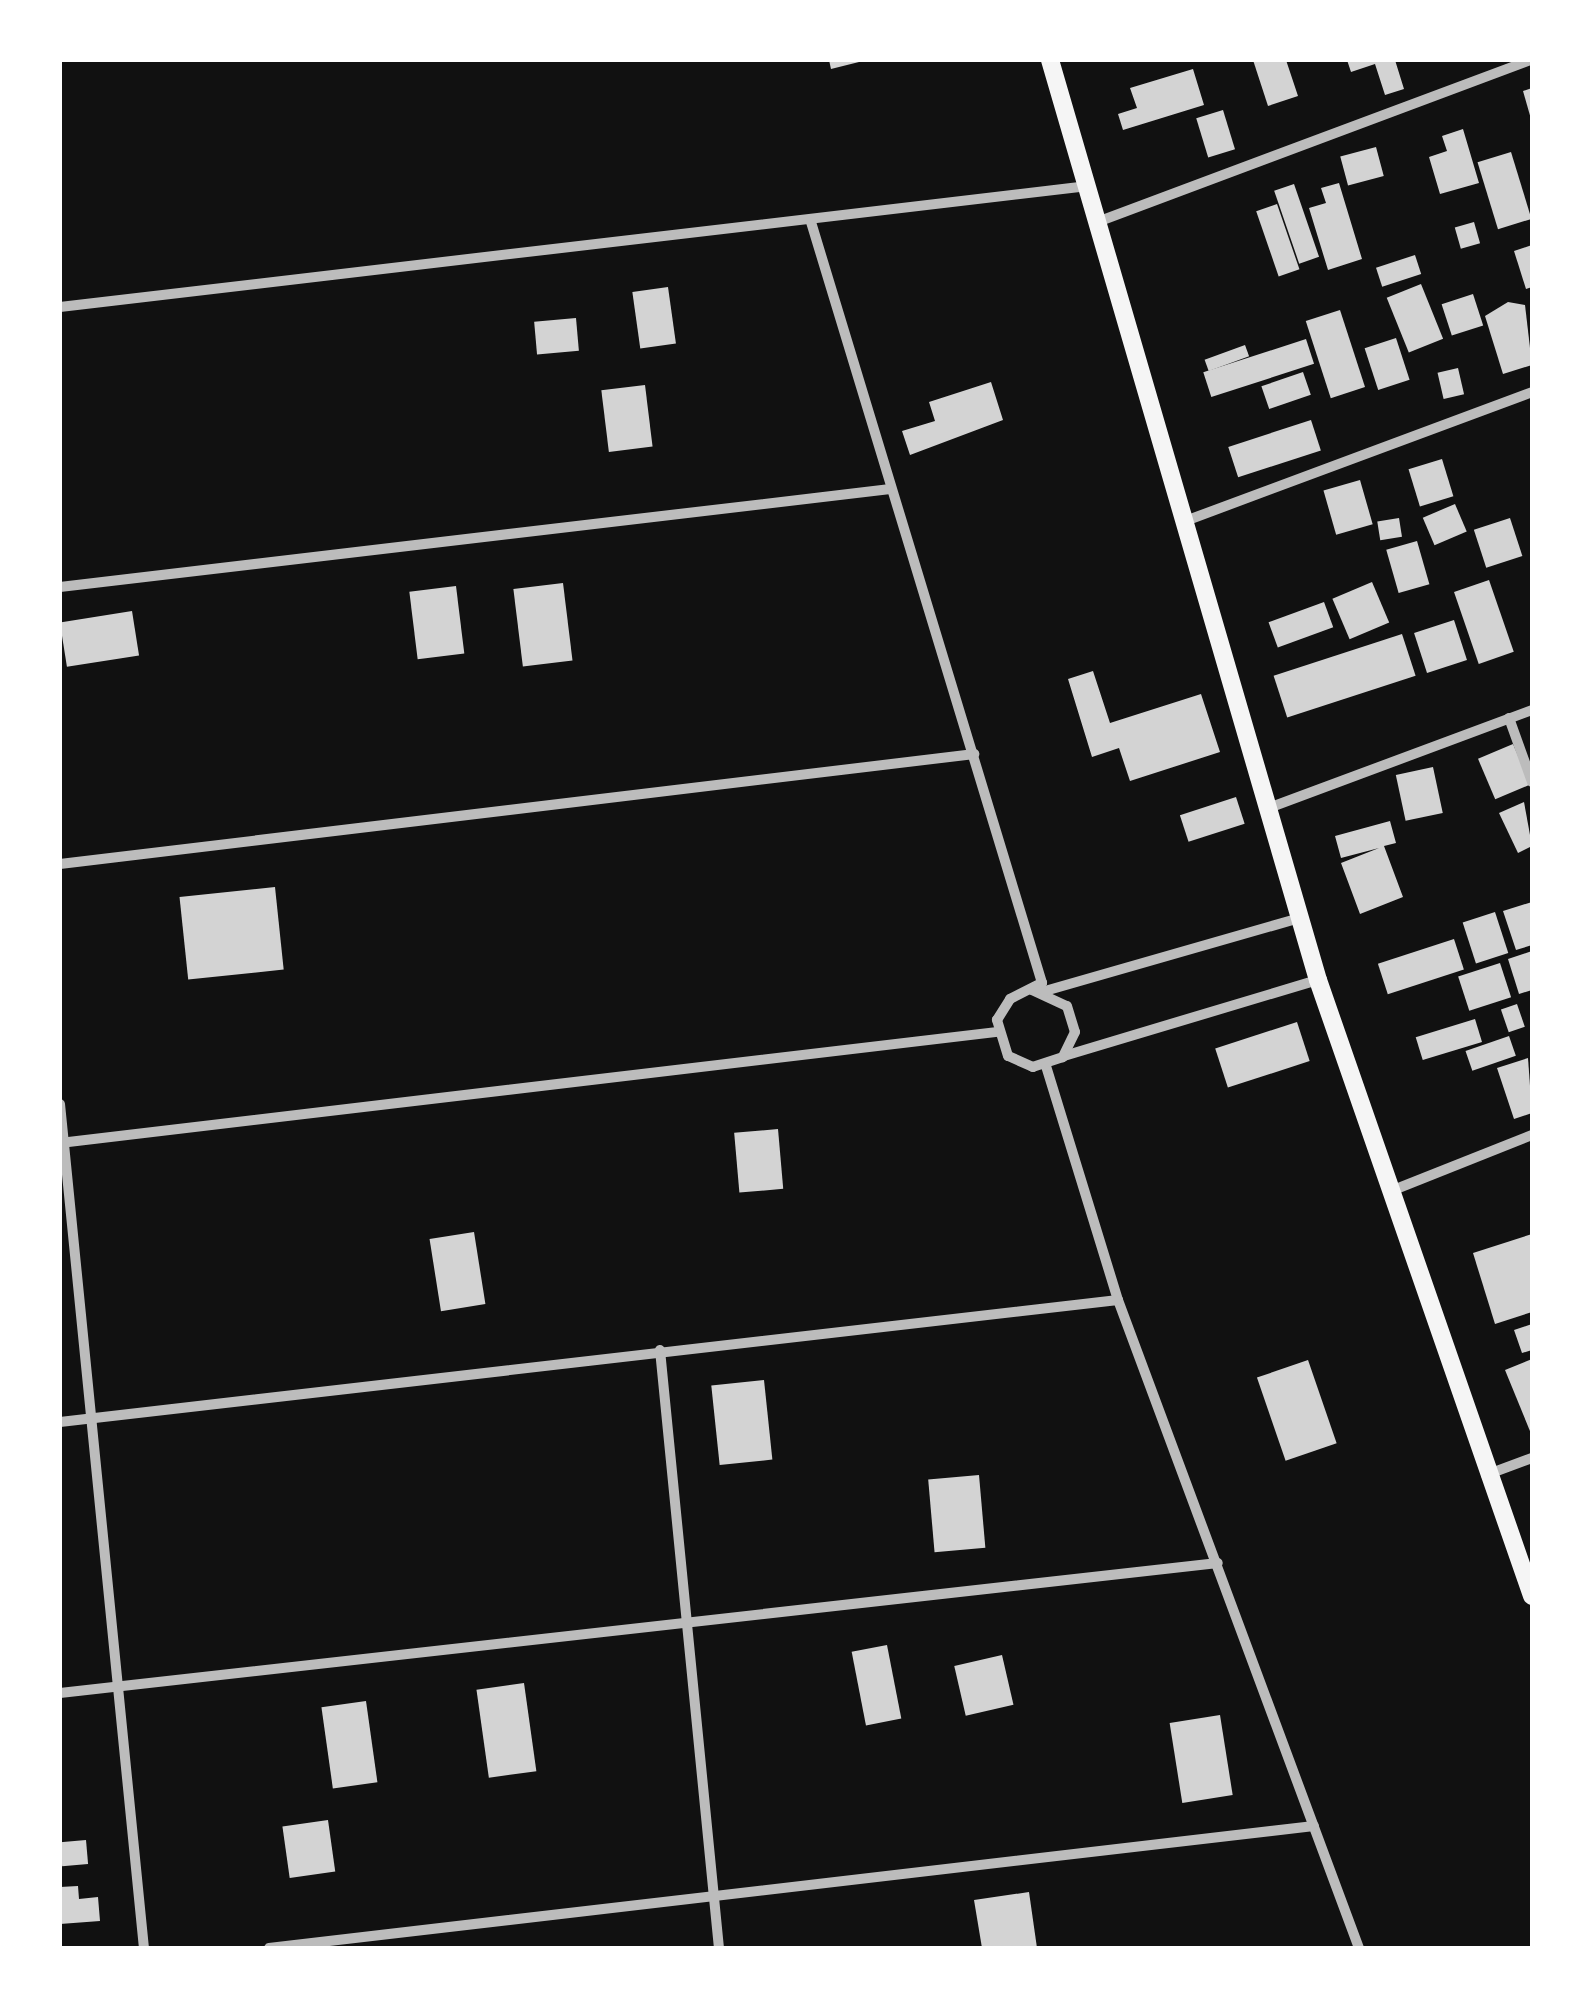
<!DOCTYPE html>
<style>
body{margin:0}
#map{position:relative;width:1592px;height:2008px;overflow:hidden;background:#111;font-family:"PT Sans",sans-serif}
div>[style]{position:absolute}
.building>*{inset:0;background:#d3d3d3;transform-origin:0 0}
.minor>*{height:10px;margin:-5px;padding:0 5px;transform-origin:5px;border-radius:5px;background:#bcbcbc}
.secondary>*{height:18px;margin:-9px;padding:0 9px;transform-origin:9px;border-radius:9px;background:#f5f5f5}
span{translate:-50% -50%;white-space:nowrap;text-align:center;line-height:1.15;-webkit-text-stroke:9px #fff;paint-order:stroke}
.frame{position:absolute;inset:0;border:62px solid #fff;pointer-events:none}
</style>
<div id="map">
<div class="building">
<i style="clip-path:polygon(829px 60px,863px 60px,863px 61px,831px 69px)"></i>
<i style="clip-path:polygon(1253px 60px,1286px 60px,1298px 96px,1268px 106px)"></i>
<i style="clip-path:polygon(1347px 60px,1395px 60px,1404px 89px,1385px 95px,1375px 64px,1351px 72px)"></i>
<i style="clip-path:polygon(1193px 69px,1204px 105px,1123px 130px,1118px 114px,1137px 108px,1130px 88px)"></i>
<i style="clip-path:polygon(1532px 88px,1532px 119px,1531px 119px,1523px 91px)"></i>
<i style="left:1223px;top:110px;width:41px;height:28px;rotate:73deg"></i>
<i style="clip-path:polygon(1463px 129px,1479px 183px,1440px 194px,1429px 157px,1447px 151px,1442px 136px)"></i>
<i style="left:1376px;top:147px;width:30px;height:37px;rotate:75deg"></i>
<i style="left:1511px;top:152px;width:70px;height:35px;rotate:73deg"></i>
<i style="clip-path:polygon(1339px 183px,1362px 259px,1328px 270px,1309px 208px,1326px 203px,1321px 188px)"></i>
<i style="left:1294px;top:184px;width:77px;height:21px;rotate:71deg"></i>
<i style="left:1277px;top:204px;width:69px;height:22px;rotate:71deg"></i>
<i style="left:1474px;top:222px;width:22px;height:20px;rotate:74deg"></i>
<i style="clip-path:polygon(1532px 245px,1532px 287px,1526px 289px,1514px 251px)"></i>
<i style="left:1415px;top:255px;width:20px;height:41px;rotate:72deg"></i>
<i style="left:1421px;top:284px;width:59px;height:37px;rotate:68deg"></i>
<i style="left:668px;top:287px;width:57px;height:36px;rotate:82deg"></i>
<i style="left:1473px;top:294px;width:33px;height:33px;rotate:72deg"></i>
<i style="clip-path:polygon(1508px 302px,1525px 305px,1532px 365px,1503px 374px,1485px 316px)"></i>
<i style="left:1340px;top:310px;width:81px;height:36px;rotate:72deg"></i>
<i style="left:576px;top:318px;width:33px;height:42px;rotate:85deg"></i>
<i style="left:1396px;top:338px;width:44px;height:33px;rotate:72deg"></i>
<i style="left:1306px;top:339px;width:26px;height:108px;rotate:72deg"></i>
<i style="left:1245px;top:345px;width:12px;height:43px;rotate:70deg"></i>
<i style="left:1458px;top:368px;width:27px;height:21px;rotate:77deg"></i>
<i style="left:1303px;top:372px;width:24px;height:44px;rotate:71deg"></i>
<i style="clip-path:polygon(991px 382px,1003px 420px,910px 455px,902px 431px,935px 421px,929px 402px)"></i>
<i style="left:645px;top:385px;width:62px;height:44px;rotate:83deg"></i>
<i style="left:1311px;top:420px;width:32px;height:87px;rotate:72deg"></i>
<i style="left:1442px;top:459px;width:39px;height:35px;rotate:73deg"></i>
<i style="left:1360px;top:480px;width:46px;height:38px;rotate:74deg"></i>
<i style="left:1455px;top:504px;width:30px;height:35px;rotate:67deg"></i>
<i style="left:1399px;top:518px;width:19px;height:22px;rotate:81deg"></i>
<i style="left:1510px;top:518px;width:40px;height:38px;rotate:72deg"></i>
<i style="left:1417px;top:541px;width:45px;height:32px;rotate:74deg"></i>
<i style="left:1489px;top:580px;width:76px;height:37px;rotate:71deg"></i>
<i style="left:1372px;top:582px;width:44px;height:43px;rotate:67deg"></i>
<i style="left:563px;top:583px;width:78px;height:50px;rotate:83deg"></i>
<i style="left:456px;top:586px;width:68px;height:47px;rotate:83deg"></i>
<i style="left:1324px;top:602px;width:27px;height:59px;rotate:70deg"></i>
<i style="left:132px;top:611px;width:45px;height:73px;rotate:81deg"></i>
<i style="left:1454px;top:620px;width:42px;height:42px;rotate:72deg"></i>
<i style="left:1402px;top:634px;width:44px;height:135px;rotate:72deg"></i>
<i style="clip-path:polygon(1093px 671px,1110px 723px,1201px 694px,1220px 752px,1130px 781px,1119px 748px,1092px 757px,1068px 679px)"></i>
<i style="left:1513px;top:744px;width:44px;height:38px;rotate:67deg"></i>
<i style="left:1433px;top:767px;width:47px;height:38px;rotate:78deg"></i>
<i style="left:1236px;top:797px;width:28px;height:59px;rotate:72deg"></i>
<i style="clip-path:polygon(1524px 802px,1532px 846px,1518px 853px,1499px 813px)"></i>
<i style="clip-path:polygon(1390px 821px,1396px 843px,1384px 846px,1403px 897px,1360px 914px,1341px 863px,1379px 848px,1341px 858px,1335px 836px)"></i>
<i style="left:275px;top:887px;width:83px;height:96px;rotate:84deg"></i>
<i style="clip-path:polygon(1532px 902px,1532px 945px,1516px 950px,1503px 911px)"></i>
<i style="left:1495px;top:912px;width:43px;height:34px;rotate:72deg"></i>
<i style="left:1454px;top:939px;width:32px;height:80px;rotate:72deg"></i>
<i style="clip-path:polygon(1532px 951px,1532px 990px,1519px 994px,1508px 959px)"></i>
<i style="left:1500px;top:963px;width:36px;height:44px;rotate:72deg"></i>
<i style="left:1517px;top:1004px;width:24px;height:17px;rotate:71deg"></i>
<i style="left:1475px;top:1019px;width:24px;height:62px;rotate:73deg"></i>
<i style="left:1297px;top:1022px;width:41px;height:86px;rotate:72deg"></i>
<i style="left:1509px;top:1036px;width:21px;height:46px;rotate:71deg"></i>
<i style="clip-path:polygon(1528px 1058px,1532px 1113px,1514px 1119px,1497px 1068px)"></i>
<i style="left:778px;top:1129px;width:60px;height:44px;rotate:85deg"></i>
<i style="left:474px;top:1232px;width:73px;height:45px;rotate:81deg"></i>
<i style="clip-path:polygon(1532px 1234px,1532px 1312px,1495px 1324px,1473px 1253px)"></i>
<i style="clip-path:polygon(1532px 1324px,1532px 1350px,1522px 1353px,1514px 1330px)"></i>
<i style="clip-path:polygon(1532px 1359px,1532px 1436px,1505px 1370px)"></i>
<i style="left:1308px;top:1360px;width:88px;height:54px;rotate:71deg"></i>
<i style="left:764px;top:1380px;width:80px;height:53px;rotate:84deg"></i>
<i style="left:979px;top:1475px;width:73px;height:51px;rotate:85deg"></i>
<i style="left:887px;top:1645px;width:75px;height:36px;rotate:79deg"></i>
<i style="left:1002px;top:1655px;width:51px;height:49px;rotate:77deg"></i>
<i style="left:524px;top:1683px;width:89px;height:48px;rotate:82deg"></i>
<i style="left:366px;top:1701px;width:82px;height:45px;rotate:82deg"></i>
<i style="left:1220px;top:1715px;width:81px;height:51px;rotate:81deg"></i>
<i style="left:328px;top:1820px;width:52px;height:46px;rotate:82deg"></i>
<i style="left:86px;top:1840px;width:24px;height:26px;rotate:85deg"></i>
<i style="clip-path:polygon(78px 1886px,79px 1899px,98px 1897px,100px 1921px,60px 1924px,60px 1887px)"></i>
<i style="clip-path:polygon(1029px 1892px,1037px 1948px,982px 1948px,974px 1900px)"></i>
</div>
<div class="minor">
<i style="left:1100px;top:221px;width:460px;rotate:-20.5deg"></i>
<i style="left:811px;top:222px;width:795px;rotate:73.11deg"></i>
<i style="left:60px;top:307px;width:1035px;rotate:-6.71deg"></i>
<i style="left:1188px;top:520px;width:367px;rotate:-20.4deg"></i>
<i style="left:60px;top:587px;width:836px;rotate:-6.73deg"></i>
<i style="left:1509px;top:718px;width:68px;rotate:70.2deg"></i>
<i style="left:1274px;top:806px;width:275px;rotate:-20.4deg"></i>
<i style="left:60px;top:864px;width:921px;rotate:-6.86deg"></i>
<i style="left:1042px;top:983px;width:12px;rotate:145deg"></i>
<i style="left:1032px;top:990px;width:38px;rotate:25deg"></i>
<i style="left:1067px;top:1006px;width:27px;rotate:73deg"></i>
<i style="left:1075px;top:1032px;width:28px;rotate:116deg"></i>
<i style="left:1063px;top:1057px;width:32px;rotate:162deg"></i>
<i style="left:1033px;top:1067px;width:27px;rotate:-156deg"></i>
<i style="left:1008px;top:1056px;width:38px;rotate:-107deg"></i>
<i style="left:997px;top:1020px;width:25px;rotate:-58deg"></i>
<i style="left:1010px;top:999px;width:36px;rotate:-27deg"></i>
<i style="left:1045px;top:991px;width:264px;rotate:-16deg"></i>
<i style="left:1064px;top:1056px;width:265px;rotate:-16.7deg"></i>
<i style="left:1046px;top:1066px;width:245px;rotate:72.9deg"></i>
<i style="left:1118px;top:1300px;width:691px;rotate:69.6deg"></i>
<i style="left:60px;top:1104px;width:848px;rotate:84.32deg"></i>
<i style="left:60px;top:1143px;width:944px;rotate:-6.76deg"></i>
<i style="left:1391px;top:1191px;width:152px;rotate:-21.7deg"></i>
<i style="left:660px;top:1350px;width:601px;rotate:84.37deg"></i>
<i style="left:60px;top:1422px;width:1065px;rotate:-6.58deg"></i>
<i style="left:1486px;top:1475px;width:49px;rotate:-20.3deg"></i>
<i style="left:60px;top:1693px;width:1165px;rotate:-6.41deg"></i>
<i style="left:269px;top:1948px;width:1052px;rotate:-6.66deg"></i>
</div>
<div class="secondary">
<i style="left:1050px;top:60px;width:958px;rotate:73.76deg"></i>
<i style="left:1318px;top:980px;width:652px;rotate:70.84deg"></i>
</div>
<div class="frame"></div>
</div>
